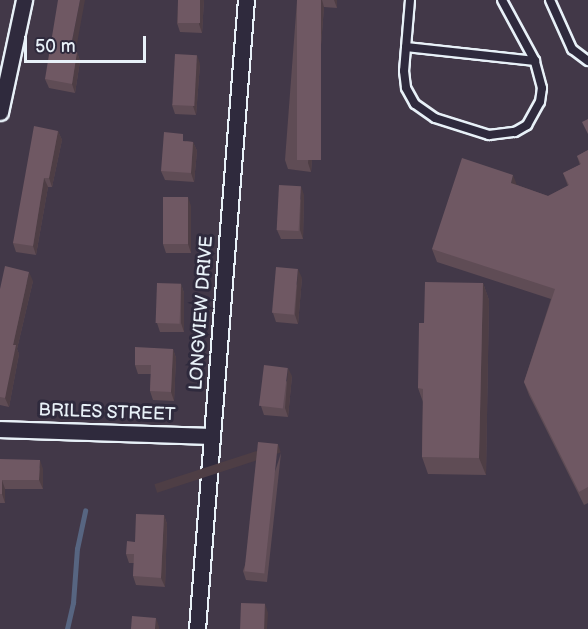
<!DOCTYPE html>
<style>
body{margin:0}
#map{position:relative;width:588px;height:629px;overflow:hidden;background:#423848;font-family:"Balsamiq Sans",sans-serif}
div>[style]{position:absolute}
.stream>*{height:4.5px;margin:-2.25px;padding:0 2.25px;transform-origin:2.25px;border-radius:2.25px;background:#576581}
.roads{filter:drop-shadow(2px 0 #e8f1f8) drop-shadow(-2px 0 #e8f1f8) drop-shadow(0 2px #e8f1f8) drop-shadow(0 -2px #e8f1f8)}
.service>*{height:8px;margin:-4px;padding:0 4px;transform-origin:4px;border-radius:4px;background:#2f2a3d}
.minor>*{height:15px;margin:-7.5px;padding:0 7.5px;transform-origin:7.5px;border-radius:7.5px;background:#2f2a3d}
.wall>*{inset:0;background:#5f4c55}
.shaded-wall>*{inset:0;background:#4e3e45;transform-origin:0 0}
.building>*{inset:0;background:#6f5863;transform-origin:0 0}
span{translate:-50% -50%;white-space:nowrap;text-align:center;line-height:1.15;-webkit-text-stroke:6px #2f2a3d;paint-order:stroke}
.street-label{font-size:18px;color:#e8f1f8}
.scale{position:absolute;left:24px;top:36px;width:122px;height:27px;box-sizing:border-box;border:3px solid #e8f1f8;border-top:0;padding-left:8px;font-size:18px;line-height:21px;white-space:nowrap;color:#e8f1f8;-webkit-text-stroke:4px #2f2a3d;paint-order:stroke}
</style>
<div id="map">
<div class="stream">
<i style="left:67px;top:629px;width:27px;rotate:-77deg"></i>
<i style="left:73px;top:603px;width:54px;rotate:-85.8deg"></i>
<i style="left:77px;top:549px;width:39px;rotate:-78deg"></i>
</div>
<div class="roads">
<div class="service">
<i style="left:410px;top:0;width:71px;rotate:94.8deg"></i>
<i style="left:404px;top:71px;width:17px;rotate:83deg"></i>
<i style="left:406px;top:88px;width:18px;rotate:61deg"></i>
<i style="left:415px;top:104px;width:24px;rotate:35deg"></i>
<i style="left:435px;top:118px;width:57px;rotate:17.5deg"></i>
<i style="left:489px;top:135px;width:26px;rotate:-7deg"></i>
<i style="left:515px;top:132px;width:14px;rotate:-30deg"></i>
<i style="left:527px;top:125px;width:26px;rotate:-61deg"></i>
<i style="left:540px;top:102px;width:14px;rotate:-82deg"></i>
<i style="left:542px;top:88px;width:28px;rotate:-105deg"></i>
<i style="left:535px;top:61px;width:69px;rotate:-118.4deg"></i>
<i style="left:550px;top:0;width:54px;rotate:65.8deg"></i>
<i style="left:572px;top:49px;width:20px;rotate:37deg"></i>
<i style="left:406px;top:47px;width:130px;rotate:6.2deg"></i>
</div>
<div class="minor">
<i style="left:0;top:112px;width:115px;rotate:-77.9deg"></i>
<i style="left:0;top:429px;width:212px;rotate:1.9deg"></i>
<i style="left:197px;top:629px;width:631px;rotate:-85.55deg"></i>
</div>
</div>
<div class="wall">
<i style="clip-path:polygon(178px 0,204px 0,202px 33px,180px 32px,177px 23px)"></i>
<i style="clip-path:polygon(297px 0,337px 0,337px 8px,324px 7px,311px 172px,288px 169px,285px 160px)"></i>
<i style="clip-path:polygon(75px 52px,77px 52px,80px 61px,75px 93px,49px 88px,45px 79px)"></i>
<i style="clip-path:polygon(200px 64px,196px 115px,175px 114px,172px 105px)"></i>
<i style="clip-path:polygon(58px 131px,62px 140px,52px 187px,48px 187px,36px 255px,16px 252px,13px 243px)"></i>
<i style="clip-path:polygon(186px 141px,193px 142px,197px 151px,194px 182px,165px 180px,161px 171px)"></i>
<i style="clip-path:polygon(588px 150px,588px 503px,584px 505px,529px 395px,524px 382px,551px 299px,437px 262px,432px 249px,517px 185px,548px 196px,568px 186px,563px 173px,580px 165px,577px 156px)"></i>
<i style="clip-path:polygon(304px 195px,303px 239px,281px 239px,277px 230px)"></i>
<i style="clip-path:polygon(191px 206px,191px 253px,166px 253px,163px 244px)"></i>
<i style="clip-path:polygon(302px 278px,298px 324px,276px 322px,273px 313px)"></i>
<i style="clip-path:polygon(33px 281px,17px 349px,19px 354px,9px 407px,0 405px,0 289px)"></i>
<i style="clip-path:polygon(483px 283px,489px 300px,486px 475px,428px 474px,422px 457px,423px 402px,418px 388px,424px 323px)"></i>
<i style="clip-path:polygon(181px 284px,184px 293px,184px 332px,160px 332px,157px 323px)"></i>
<i style="clip-path:polygon(173px 349px,176px 358px,174px 401px,153px 400px,150px 391px,151px 374px,138px 374px,135px 365px)"></i>
<i style="clip-path:polygon(292px 376px,288px 417px,264px 415px,261px 406px)"></i>
<i style="clip-path:polygon(281px 453px,267px 582px,246px 580px,243px 571px)"></i>
<i style="clip-path:polygon(0 459px,43px 469px,43px 489px,5px 489px,5px 503px,0 503px)"></i>
<i style="clip-path:polygon(164px 515px,167px 524px,165px 587px,136px 585px,133px 576px,134px 563px,129px 563px,126px 554px,135px 542px)"></i>
</div>
<div class="shaded-wall">
<i style="clip-path:polygon(80px 0,85px 0,74px 60px,70px 51px)"></i>
<i style="clip-path:polygon(200px 0,204px 0,202px 33px,199px 24px)"></i>
<i style="clip-path:polygon(321px 0,322px 0,324px 7px,311px 172px,308px 163px)"></i>
<i style="clip-path:polygon(334px 0,337px 0,337px 8px)"></i>
<i style="clip-path:polygon(77px 52px,80px 61px,75px 93px,72px 84px)"></i>
<i style="clip-path:polygon(197px 55px,200px 64px,196px 115px,193px 106px)"></i>
<i style="clip-path:polygon(58px 131px,62px 140px,52px 187px,49px 178px)"></i>
<i style="clip-path:polygon(193px 142px,197px 151px,194px 182px,191px 173px)"></i>
<i style="clip-path:polygon(513px 175px,518px 188px,511px 183px)"></i>
<i style="clip-path:polygon(44px 178px,48px 187px,36px 255px,33px 246px)"></i>
<i style="clip-path:polygon(301px 186px,304px 195px,303px 239px,300px 230px)"></i>
<i style="clip-path:polygon(188px 197px,191px 206px,191px 253px,188px 244px)"></i>
<i style="clip-path:polygon(298px 269px,302px 278px,298px 324px,295px 315px)"></i>
<i style="clip-path:polygon(29px 272px,33px 281px,17px 349px,19px 354px,9px 407px,5px 398px,13px 345px)"></i>
<i style="clip-path:polygon(483px 283px,489px 300px,486px 475px,479px 458px)"></i>
<i style="clip-path:polygon(181px 284px,184px 293px,184px 332px,181px 323px)"></i>
<i style="clip-path:polygon(173px 349px,176px 358px,174px 401px,171px 392px)"></i>
<i style="clip-path:polygon(288px 368px,292px 376px,288px 417px,285px 408px)"></i>
<i style="left:278px;top:444px;width:9px;height:130px;rotate:72deg"></i>
<i style="clip-path:polygon(40px 460px,43px 469px,43px 489px,39px 480px)"></i>
<i style="clip-path:polygon(2px 480px,5px 489px,5px 503px,2px 494px)"></i>
<i style="clip-path:polygon(164px 515px,167px 524px,165px 587px,161px 578px)"></i>
<i style="clip-path:polygon(265px 604px,268px 613px,267px 629px,263px 629px)"></i>
<i style="clip-path:polygon(156px 618px,159px 627px,159px 629px,155px 629px)"></i>
</div>
<div class="building">
<i style="clip-path:polygon(58px 0,80px 0,70px 51px,77px 52px,72px 84px,45px 79px)"></i>
<i style="left:178px;top:0;width:22px;height:23px"></i>
<i style="left:297px;top:0;width:24px;height:160px"></i>
<i style="left:175px;top:54px;width:22px;height:51px;rotate:3deg"></i>
<i style="clip-path:polygon(588px 119px,588px 134px,582px 122px)"></i>
<i style="clip-path:polygon(34px 126px,58px 131px,49px 178px,44px 178px,33px 246px,13px 243px)"></i>
<i style="clip-path:polygon(164px 132px,183px 134px,183px 141px,193px 142px,191px 173px,161px 171px)"></i>
<i style="clip-path:polygon(588px 150px,588px 487px,579px 492px,524px 382px,555px 289px,432px 249px,462px 158px,513px 175px,511px 183px,548px 196px,569px 185px,563px 173px,581px 164px,577px 156px)"></i>
<i style="left:279px;top:185px;width:22px;height:45px;rotate:3deg"></i>
<i style="left:163px;top:197px;width:25px;height:47px"></i>
<i style="clip-path:polygon(5px 266px,29px 272px,13px 345px,16px 345px,5px 398px,0 397px,0 289px)"></i>
<i style="left:276px;top:267px;width:22px;height:46px;rotate:5deg"></i>
<i style="clip-path:polygon(425px 282px,483px 283px,479px 458px,422px 457px,423px 389px,418px 388px,419px 323px,424px 323px)"></i>
<i style="left:157px;top:283px;width:24px;height:40px;rotate:2deg"></i>
<i style="clip-path:polygon(135px 347px,173px 349px,171px 392px,150px 391px,151px 365px,135px 365px)"></i>
<i style="left:264px;top:365px;width:24px;height:41px;rotate:7deg"></i>
<i style="left:258px;top:442px;width:20px;height:130px;rotate:6deg"></i>
<i style="clip-path:polygon(0 459px,40px 460px,39px 480px,2px 480px,2px 494px,0 494px)"></i>
<i style="clip-path:polygon(136px 514px,164px 515px,161px 578px,133px 576px,134px 554px,126px 554px,127px 541px,135px 542px)"></i>
<i style="left:241px;top:603px;width:24px;height:26px;rotate:2deg"></i>
<i style="clip-path:polygon(132px 616px,156px 618px,155px 629px,131px 629px)"></i>
</div>
<div class="street-label">
<span style="left:202px;top:313px;rotate:-86deg">LONGVIEW DRIVE</span>
<span style="left:107px;top:413px;rotate:2deg">BRILES STREET</span>
</div>
<div class="scale">50 m</div>
</div>
